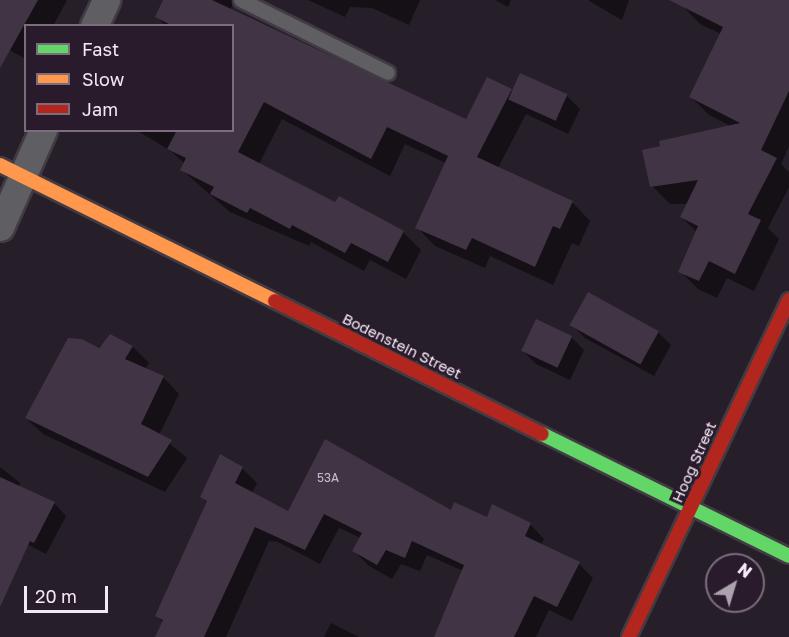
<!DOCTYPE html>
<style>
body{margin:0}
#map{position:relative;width:789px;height:637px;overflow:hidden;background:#261e28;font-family:"Golos Text",sans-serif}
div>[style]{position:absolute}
.shadow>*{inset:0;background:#0007}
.building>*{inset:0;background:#413445;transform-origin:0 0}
.roads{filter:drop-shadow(2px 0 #423b44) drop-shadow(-2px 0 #423b44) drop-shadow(0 2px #423b44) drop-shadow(0 -2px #423b44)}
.lane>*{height:14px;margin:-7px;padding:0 7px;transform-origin:7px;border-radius:7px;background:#5f5f63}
.street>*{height:27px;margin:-13.5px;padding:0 13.5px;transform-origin:13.5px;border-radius:13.5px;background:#5f5f63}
.fast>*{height:14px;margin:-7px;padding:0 7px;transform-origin:7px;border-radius:7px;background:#63d668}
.slow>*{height:14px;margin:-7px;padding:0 7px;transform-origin:7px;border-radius:7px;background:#ff974d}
.jam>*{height:14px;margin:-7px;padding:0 7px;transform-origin:7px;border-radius:7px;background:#b3261e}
span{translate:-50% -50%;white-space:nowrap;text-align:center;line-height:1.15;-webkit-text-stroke:6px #291b2b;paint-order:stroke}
.number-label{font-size:12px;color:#c6bcc9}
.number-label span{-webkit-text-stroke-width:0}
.street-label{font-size:15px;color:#f3e9f5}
.legend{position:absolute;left:24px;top:24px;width:210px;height:108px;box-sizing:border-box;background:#291b2b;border:2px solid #7a6d7c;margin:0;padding:8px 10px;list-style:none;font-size:18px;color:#f3e9f5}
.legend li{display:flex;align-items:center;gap:12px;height:30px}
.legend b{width:30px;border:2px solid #7a6d7c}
.north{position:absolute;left:705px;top:553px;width:60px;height:60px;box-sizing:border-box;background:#291b2b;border:2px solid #7a6d7c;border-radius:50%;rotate:38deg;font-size:16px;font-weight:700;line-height:24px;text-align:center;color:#f3e9f5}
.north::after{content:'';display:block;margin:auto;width:21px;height:27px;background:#aba2ad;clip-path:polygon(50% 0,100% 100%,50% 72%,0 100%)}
.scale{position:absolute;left:24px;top:586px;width:84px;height:27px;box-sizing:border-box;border:3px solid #f3e9f5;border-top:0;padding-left:8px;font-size:18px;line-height:21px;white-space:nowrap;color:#f3e9f5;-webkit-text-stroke:4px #291b2b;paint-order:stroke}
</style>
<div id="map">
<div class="shadow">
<i style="clip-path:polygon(0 0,67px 0,53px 26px,26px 26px,26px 59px,0 45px)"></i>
<i style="clip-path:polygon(165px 0,235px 0,230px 10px,466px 121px,511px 91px,567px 96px,580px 109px,568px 134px,526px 114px,498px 168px,572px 202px,590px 221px,579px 246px,572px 243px,553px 285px,490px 256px,485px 268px,435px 246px,417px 227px,446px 163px,405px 144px,390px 176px,282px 119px,259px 164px,336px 205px,403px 232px,421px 250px,406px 279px,370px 260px,364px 271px,311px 242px,309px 246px,230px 212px,182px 170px,185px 164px,171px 151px,136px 130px,232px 130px,232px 26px,166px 26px,157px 17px)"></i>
<i style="clip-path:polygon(308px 0,420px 0,409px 25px,372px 8px,350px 7px,345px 17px)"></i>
<i style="clip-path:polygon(495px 0,511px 0,508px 7px)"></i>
<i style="clip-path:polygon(629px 0,622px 20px,589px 1px,589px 0)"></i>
<i style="clip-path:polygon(684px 0,789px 0,789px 146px,781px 164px,789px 172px,789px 187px,768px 228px,779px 239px,754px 291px,727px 278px,717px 298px,698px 289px,680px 271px,697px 232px,681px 217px,688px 204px,670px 204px,652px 186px,731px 126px,709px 115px,691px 97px,721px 34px,700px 24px,682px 5px)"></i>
<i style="clip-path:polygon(572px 325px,658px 332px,671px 345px,654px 376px,585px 338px)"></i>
<i style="clip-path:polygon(110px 336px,133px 347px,149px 363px,145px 369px,163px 377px,179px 394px,159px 435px,187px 458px,165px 492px,43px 434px,26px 418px)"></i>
<i style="clip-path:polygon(571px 337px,584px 350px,570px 380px,536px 364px,523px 351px)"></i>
<i style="clip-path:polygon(0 467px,20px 483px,19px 487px,54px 503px,66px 516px,46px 554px,0 530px)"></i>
<i style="clip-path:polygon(242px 468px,257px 483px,252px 493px,289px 513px,451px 512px,530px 524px,544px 539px,541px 545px,579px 564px,593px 578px,572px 621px,549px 610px,536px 637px,435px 637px,463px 571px,427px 555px,420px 571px,401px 564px,392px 579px,369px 566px,354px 551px,361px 538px,339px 528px,320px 564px,278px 542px,269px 541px,226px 637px,159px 637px,163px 622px,156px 615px,208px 503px,202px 497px)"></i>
<i style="clip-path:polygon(331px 623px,359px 637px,324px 637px)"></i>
</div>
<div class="building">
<i style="clip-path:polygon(0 0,38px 0,0 68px)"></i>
<i style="clip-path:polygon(163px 0,212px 0,466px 119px,487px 77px,512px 89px,477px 157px,573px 201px,560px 229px,553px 226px,535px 267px,472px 238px,466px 250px,415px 228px,448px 156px,387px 127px,371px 159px,264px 102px,238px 152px,335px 202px,339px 196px,404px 231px,388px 262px,351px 243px,345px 253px,292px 225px,290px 229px,250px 208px,247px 213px,210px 194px,214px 187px,180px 170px,186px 158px,167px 149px,177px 130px,232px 130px,232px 26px,173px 26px,155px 17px)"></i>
<i style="clip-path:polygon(669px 0,789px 0,789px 91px,761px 150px,777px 158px,748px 214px,761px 220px,735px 274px,709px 261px,699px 281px,678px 272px,698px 226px,680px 217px,698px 180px,650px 187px,642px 150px,660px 146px,659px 141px,740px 123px,689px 97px,723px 27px)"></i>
<i style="left:520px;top:73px;width:52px;height:29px;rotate:24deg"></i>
<i style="left:588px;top:292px;width:81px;height:38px;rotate:29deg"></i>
<i style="left:536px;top:319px;width:40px;height:35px;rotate:25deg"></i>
<i style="clip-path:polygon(110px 334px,133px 346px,125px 359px,164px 376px,141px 424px,172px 440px,148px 477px,25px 418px,68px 338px,82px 339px,99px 348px)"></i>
<i style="clip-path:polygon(325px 439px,451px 510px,454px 502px,487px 517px,492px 504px,531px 523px,525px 536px,580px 562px,557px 607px,534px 596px,514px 637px,434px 637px,464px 565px,412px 541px,405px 558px,386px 550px,377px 565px,352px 551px,362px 533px,324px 514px,305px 550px,255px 527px,204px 637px,155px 637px,163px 620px,155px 616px,207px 501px,200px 497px,220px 454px,243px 467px,235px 483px,288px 511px)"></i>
<i style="clip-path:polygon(0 477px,55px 502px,34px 543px,30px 541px,0 607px)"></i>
</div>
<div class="roads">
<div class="lane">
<i style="left:241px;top:0;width:164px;rotate:26.4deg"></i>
</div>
<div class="street">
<i style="left:94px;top:26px;width:29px;rotate:-65deg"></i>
<i style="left:0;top:227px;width:106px;rotate:-66.1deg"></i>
</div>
<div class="fast">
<i style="left:542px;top:434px;width:275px;rotate:26.3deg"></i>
</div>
<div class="slow">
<i style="left:0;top:165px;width:307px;rotate:26.3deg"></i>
</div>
<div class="jam">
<i style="left:275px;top:301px;width:298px;rotate:26.5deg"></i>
<i style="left:629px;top:637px;width:373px;rotate:-64.6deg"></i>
</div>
</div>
<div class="number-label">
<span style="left:328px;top:478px">53A</span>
</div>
<div class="street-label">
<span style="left:402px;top:346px;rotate:26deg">Bodenstein Street</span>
<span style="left:694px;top:462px;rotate:-66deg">Hoog Street</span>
</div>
<ul class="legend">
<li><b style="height:8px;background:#63d668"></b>Fast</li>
<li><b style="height:8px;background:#ff974d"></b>Slow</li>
<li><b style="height:8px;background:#b3261e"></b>Jam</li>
</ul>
<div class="north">N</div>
<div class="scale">20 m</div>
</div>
